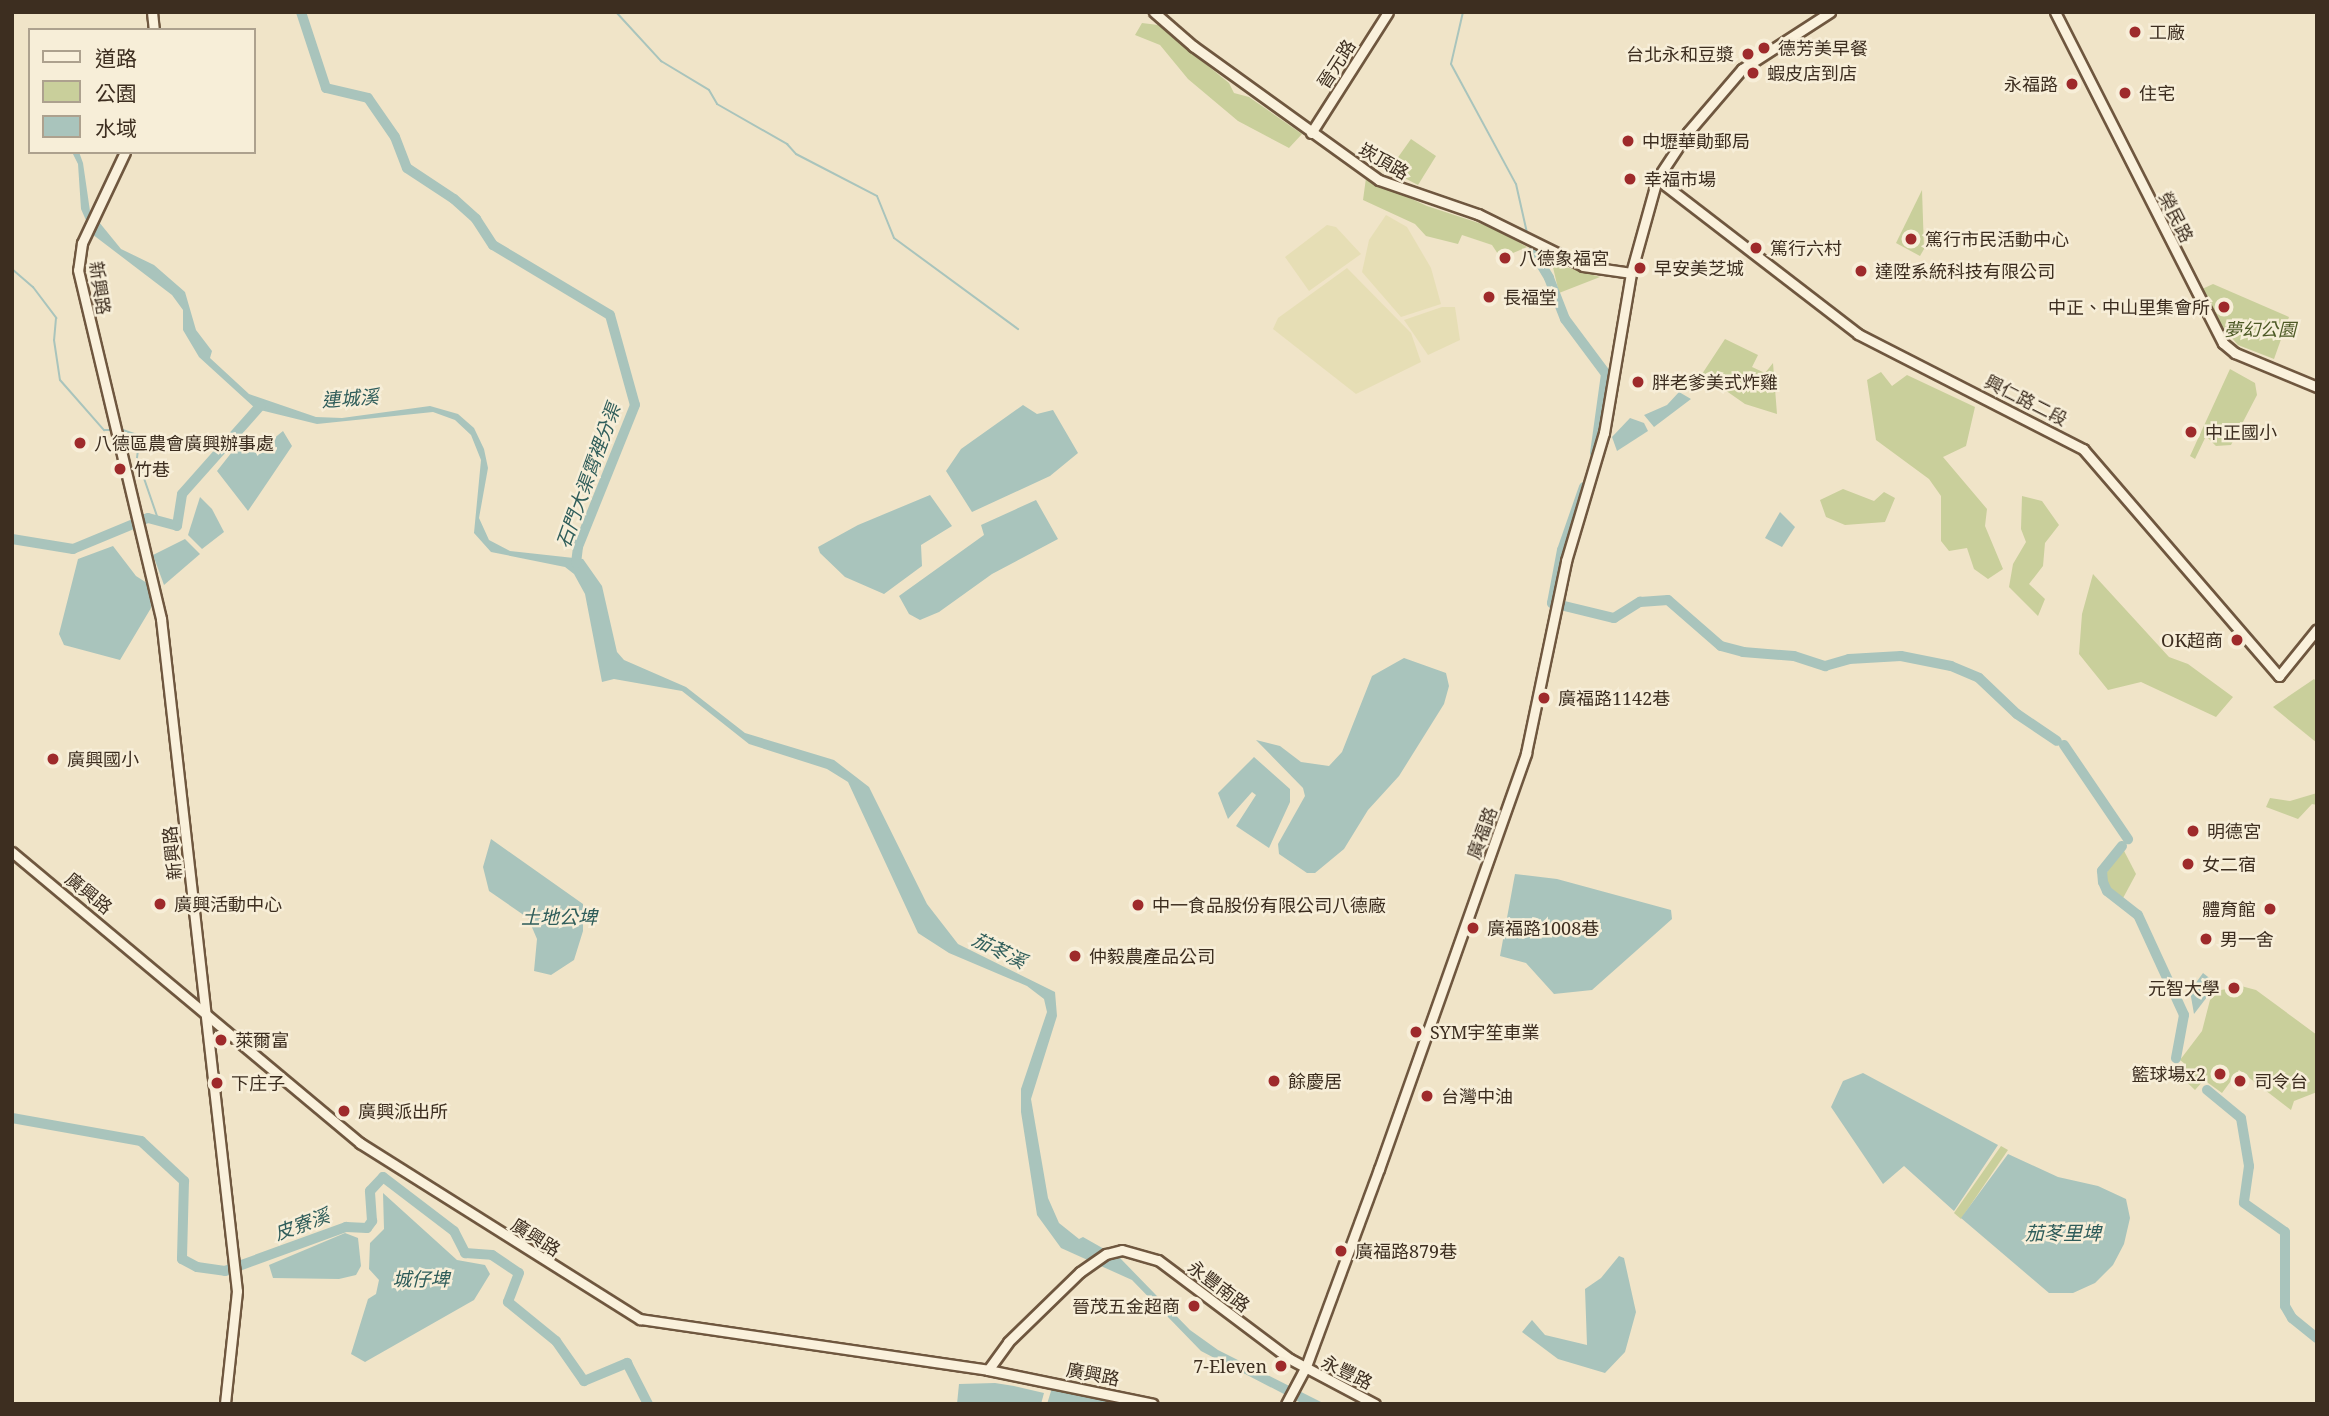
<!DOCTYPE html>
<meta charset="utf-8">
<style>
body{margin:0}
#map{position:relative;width:2329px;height:1416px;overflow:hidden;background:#f0e4c8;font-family:"Noto Serif","Noto Sans TC",serif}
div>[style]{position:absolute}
.farmland>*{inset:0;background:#e6deb5}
.green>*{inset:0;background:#c9cf9b}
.water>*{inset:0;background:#a9c4bc}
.stream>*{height:2px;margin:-1px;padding:0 1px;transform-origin:1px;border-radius:1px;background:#a9c4bc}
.river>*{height:10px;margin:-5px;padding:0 5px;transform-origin:5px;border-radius:5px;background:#a9c4bc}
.roads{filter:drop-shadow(2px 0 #6f573f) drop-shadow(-2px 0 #6f573f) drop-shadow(0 2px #6f573f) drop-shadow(0 -2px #6f573f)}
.secondary>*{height:9px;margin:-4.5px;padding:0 4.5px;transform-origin:4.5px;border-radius:4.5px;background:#faf1dc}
.dots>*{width:19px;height:19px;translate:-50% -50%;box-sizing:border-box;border:4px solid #f7eed8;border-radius:50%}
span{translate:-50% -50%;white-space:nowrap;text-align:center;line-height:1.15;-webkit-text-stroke:5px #f7eed8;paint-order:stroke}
.poi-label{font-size:18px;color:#3d2e20}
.left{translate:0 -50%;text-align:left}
.right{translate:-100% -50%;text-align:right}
.street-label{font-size:18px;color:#3d2e20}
.park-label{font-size:18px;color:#4d5a26;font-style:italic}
.water-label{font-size:19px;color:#2f5d5a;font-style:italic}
.frame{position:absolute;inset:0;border:14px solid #3d2e20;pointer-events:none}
.legend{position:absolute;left:28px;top:28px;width:228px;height:126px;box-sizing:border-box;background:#f7eed8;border:2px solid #ada18e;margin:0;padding:9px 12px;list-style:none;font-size:21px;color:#3d2e20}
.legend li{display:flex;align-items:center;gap:14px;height:35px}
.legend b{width:35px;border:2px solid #ada18e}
</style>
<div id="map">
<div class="farmland">
<i style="clip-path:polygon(1386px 215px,1407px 227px,1431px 268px,1441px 304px,1401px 317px,1362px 272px,1369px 240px)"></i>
<i style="clip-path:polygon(1327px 225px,1336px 227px,1361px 254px,1309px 291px,1285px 257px)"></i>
<i style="clip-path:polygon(1347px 268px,1411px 333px,1421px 362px,1356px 394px,1273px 329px,1278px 318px)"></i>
<i style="clip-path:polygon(1442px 307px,1455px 307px,1460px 340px,1428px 355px,1404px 320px)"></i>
</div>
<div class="green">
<i style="clip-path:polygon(1142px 23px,1158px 25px,1229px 83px,1234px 93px,1249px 97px,1302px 134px,1289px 148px,1238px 121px,1188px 79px,1160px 45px,1135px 35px)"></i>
<i style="clip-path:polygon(1411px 139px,1436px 156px,1418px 185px,1389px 170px)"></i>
<i style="clip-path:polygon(1366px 178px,1427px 206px,1494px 228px,1527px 247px,1513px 253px,1503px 249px,1498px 254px,1492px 245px,1462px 235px,1458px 244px,1426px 236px,1415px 224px,1363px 200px)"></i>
<i style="clip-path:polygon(1922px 190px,1924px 249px,1920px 256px,1896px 243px)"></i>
<i style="clip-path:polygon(1552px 263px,1600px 277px,1559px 293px)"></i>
<i style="clip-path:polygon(2213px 284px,2289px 317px,2274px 359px,2238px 345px,2225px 330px,2200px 290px)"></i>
<i style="clip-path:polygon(1725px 339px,1758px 355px,1752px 367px,1765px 373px,1773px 363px,1777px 414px,1745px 404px,1702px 374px)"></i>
<i style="clip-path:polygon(2230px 369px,2255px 383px,2257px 395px,2231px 445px,2216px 446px,2206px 436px,2195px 459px,2190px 456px)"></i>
<i style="clip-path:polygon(1881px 372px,1892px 386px,1907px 375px,1975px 407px,1966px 446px,1943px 457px,1987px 509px,1985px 526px,2003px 569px,1988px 579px,1974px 569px,1967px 548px,1949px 551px,1941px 541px,1941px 496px,1929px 479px,1876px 440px,1867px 380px)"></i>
<i style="clip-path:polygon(1843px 489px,1874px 501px,1884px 492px,1895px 498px,1885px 522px,1845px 525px,1826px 517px,1820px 500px)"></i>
<i style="clip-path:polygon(2022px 496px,2042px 501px,2059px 525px,2045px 543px,2043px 566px,2029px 584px,2045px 599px,2038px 616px,2009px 587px,2013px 564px,2026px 542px,2021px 529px)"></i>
<i style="clip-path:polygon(2093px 574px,2169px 657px,2188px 664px,2233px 697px,2216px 717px,2141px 682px,2108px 690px,2079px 654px,2082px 614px)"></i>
<i style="clip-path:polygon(2314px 679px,2317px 682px,2317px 743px,2273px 707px)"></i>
<i style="clip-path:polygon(2317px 793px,2317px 805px,2312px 804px,2298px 819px,2266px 807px,2270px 798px,2290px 801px)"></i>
<i style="clip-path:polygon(2121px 845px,2136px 874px,2122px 900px,2103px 880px)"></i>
<i style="clip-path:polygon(2241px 986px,2256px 990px,2317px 1035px,2317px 1092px,2294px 1101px,2291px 1110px,2239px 1070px,2222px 1093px,2204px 1080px,2195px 1090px,2177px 1073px,2185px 1064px,2180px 1060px,2202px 1031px,2210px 1000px,2221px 990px)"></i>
<i style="clip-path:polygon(2001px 1146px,2008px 1150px,1961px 1219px,1954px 1213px)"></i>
</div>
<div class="water">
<i style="clip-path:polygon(72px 152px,79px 152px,83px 163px,90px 211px,121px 249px,154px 265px,185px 292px,196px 330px,212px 351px,210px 358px,249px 394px,316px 417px,342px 418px,430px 406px,458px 414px,474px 428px,484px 449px,488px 468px,479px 518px,489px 540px,510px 551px,583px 559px,602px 586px,617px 652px,624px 660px,686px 687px,745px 733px,834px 760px,869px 787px,927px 904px,958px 944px,1055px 992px,1057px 1016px,1031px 1099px,1048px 1198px,1059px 1223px,1079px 1239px,1083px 1237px,1120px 1258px,1190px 1330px,1218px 1350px,1325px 1404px,1303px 1404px,1201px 1351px,1132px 1280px,1061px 1248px,1037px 1215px,1021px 1112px,1021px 1089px,1047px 1012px,1044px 999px,1027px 986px,949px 953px,918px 933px,848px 782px,827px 769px,749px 744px,682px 691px,614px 679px,602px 682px,585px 594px,574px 574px,565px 567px,491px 552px,474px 533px,481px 460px,471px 435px,455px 420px,433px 412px,317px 424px,256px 409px,199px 357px,183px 330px,183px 310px,172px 295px,92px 234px,81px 209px,78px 164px)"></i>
<i style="clip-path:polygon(1679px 392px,1691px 399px,1654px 427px,1644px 415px,1667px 405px)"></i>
<i style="clip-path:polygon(1023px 405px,1037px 414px,1053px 410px,1078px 453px,1050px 476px,972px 512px,946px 471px,961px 449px)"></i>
<i style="clip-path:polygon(1630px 418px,1644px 423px,1648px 431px,1617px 451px,1612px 437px)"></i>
<i style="clip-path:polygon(283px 431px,292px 446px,248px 511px,217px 471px,243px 438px,252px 448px,267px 444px)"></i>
<i style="clip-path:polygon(930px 495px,952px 526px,921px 545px,922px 566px,884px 594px,845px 577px,820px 553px,818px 547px,858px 525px)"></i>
<i style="clip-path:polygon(200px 497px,212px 509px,224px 532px,202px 549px,188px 535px)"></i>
<i style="clip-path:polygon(1036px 500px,1058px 539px,992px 574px,939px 612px,920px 620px,909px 614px,899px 596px,984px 535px,981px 525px)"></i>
<i style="clip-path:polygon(1780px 512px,1795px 527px,1782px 547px,1765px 538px)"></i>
<i style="clip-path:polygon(185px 539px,200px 554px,164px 585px,153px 555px)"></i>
<i style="clip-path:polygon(113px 546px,136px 576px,150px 585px,151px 608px,120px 660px,64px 645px,59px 634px,78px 559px)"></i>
<i style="clip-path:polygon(1404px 658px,1446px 673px,1449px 686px,1444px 704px,1399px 776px,1368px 810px,1344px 849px,1315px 873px,1307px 873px,1279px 854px,1278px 844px,1305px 796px,1303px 788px,1256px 740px,1280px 746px,1301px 762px,1329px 766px,1342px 752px,1372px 676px)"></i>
<i style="clip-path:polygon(1254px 757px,1290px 789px,1290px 802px,1269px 848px,1236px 826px,1256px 795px,1252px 792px,1228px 819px,1218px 793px)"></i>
<i style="clip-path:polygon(491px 839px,583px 904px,583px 931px,574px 960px,551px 975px,534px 971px,537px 939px,528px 918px,489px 891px,483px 867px)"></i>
<i style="clip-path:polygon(1515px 874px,1557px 879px,1671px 910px,1672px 919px,1592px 990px,1554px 994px,1526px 963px,1500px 956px)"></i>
<i style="clip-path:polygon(2203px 973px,2217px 984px,2194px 1014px,2190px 991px)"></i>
<i style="clip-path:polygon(1863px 1073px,1998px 1145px,1954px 1211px,1904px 1166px,1883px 1184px,1831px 1107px,1843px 1081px)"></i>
<i style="clip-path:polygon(2008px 1154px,2058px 1177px,2098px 1186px,2126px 1199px,2130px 1218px,2124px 1244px,2113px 1265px,2095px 1283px,2073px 1293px,2049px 1293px,1961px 1218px)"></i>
<i style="clip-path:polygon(383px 1193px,457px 1260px,485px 1265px,490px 1274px,474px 1300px,365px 1362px,351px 1354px,368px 1299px,376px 1294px,379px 1280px,369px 1269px,370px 1243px,384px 1229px)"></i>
<i style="clip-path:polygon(345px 1233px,358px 1238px,361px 1266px,356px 1275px,339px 1279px,273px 1278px,269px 1265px)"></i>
<i style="clip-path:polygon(1619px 1256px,1624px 1258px,1636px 1312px,1625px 1352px,1605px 1373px,1558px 1359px,1522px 1332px,1532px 1320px,1545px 1335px,1587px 1345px,1585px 1289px,1601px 1278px)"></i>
<i style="clip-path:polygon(995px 1383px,1014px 1386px,1044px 1393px,1041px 1404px,957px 1404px,959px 1384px)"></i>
<i style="clip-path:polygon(1052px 1388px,1080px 1395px,1123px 1404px,1047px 1404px)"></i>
</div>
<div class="stream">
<i style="left:616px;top:12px;width:67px;rotate:47.4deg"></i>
<i style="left:661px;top:61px;width:56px;rotate:31.1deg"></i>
<i style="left:709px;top:90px;width:16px;rotate:60deg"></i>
<i style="left:717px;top:104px;width:81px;rotate:29.7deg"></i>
<i style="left:787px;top:144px;width:13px;rotate:48deg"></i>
<i style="left:796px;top:154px;width:91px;rotate:27.4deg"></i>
<i style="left:877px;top:196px;width:45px;rotate:68deg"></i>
<i style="left:894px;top:238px;width:154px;rotate:36.3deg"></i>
<i style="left:1463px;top:12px;width:53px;rotate:103deg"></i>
<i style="left:1451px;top:64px;width:136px;rotate:61.6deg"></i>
<i style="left:1516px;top:184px;width:50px;rotate:77.3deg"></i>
<i style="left:12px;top:269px;width:28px;rotate:41deg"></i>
<i style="left:33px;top:287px;width:39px;rotate:53deg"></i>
<i style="left:56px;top:318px;width:22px;rotate:95deg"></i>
<i style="left:54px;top:340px;width:40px;rotate:81.5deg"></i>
<i style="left:60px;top:380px;width:67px;rotate:48.7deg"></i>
<i style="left:104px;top:430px;width:7px"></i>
<i style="left:120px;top:429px;width:21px;rotate:19deg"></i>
<i style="left:140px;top:436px;width:22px;rotate:98deg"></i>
<i style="left:137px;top:458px;width:65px;rotate:71deg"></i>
</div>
<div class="river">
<i style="left:301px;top:12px;width:80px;rotate:71.8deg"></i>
<i style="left:326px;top:88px;width:43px;rotate:13.4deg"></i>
<i style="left:368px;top:98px;width:47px;rotate:55.3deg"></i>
<i style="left:395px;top:137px;width:33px;rotate:69deg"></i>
<i style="left:407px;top:168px;width:56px;rotate:33.4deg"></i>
<i style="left:454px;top:199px;width:30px;rotate:42deg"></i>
<i style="left:476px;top:219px;width:31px;rotate:57deg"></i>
<i style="left:493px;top:245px;width:136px;rotate:30.9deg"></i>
<i style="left:610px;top:315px;width:93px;rotate:74.5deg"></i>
<i style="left:635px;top:405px;width:153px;rotate:111.9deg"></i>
<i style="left:578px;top:547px;width:16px;rotate:97deg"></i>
<i style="left:1533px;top:251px;width:31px;rotate:59deg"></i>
<i style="left:1549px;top:278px;width:44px;rotate:68.7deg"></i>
<i style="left:1565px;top:319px;width:69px;rotate:53.3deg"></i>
<i style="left:1606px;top:374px;width:80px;rotate:97.9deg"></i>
<i style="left:1584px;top:487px;width:67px;rotate:109.2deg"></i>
<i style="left:1562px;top:550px;width:54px;rotate:100.7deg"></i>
<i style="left:1552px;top:603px;width:64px;rotate:13.6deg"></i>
<i style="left:1614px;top:618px;width:31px;rotate:-32deg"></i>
<i style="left:1640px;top:602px;width:28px;rotate:-4deg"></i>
<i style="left:1668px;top:600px;width:70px;rotate:41deg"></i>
<i style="left:1721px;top:646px;width:23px;rotate:15deg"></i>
<i style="left:1743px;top:652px;width:51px;rotate:4.5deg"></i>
<i style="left:1794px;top:656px;width:33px;rotate:18deg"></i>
<i style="left:1825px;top:666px;width:25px;rotate:-16deg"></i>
<i style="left:1849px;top:659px;width:52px;rotate:-3.3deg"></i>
<i style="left:1901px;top:656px;width:51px;rotate:11.3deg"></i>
<i style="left:1951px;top:666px;width:30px;rotate:23deg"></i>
<i style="left:1979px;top:678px;width:52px;rotate:43.5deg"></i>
<i style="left:2017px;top:714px;width:48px;rotate:34deg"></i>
<i style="left:12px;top:539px;width:62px;rotate:9.3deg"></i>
<i style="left:73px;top:549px;width:81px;rotate:-22.5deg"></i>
<i style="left:148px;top:518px;width:30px;rotate:15deg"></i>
<i style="left:177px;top:526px;width:32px;rotate:-81deg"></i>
<i style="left:182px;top:494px;width:118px;rotate:-48.4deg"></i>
<i style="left:2064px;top:745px;width:114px;rotate:55.8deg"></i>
<i style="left:2122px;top:846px;width:32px;rotate:129deg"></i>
<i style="left:2102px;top:871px;width:11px;rotate:85deg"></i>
<i style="left:2103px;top:882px;width:10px;rotate:66deg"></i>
<i style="left:2107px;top:891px;width:39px;rotate:38deg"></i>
<i style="left:2138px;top:915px;width:110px;rotate:65.3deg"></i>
<i style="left:2184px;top:1015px;width:44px;rotate:100.5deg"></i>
<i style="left:2207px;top:1090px;width:44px;rotate:39.5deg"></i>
<i style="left:2241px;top:1118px;width:49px;rotate:80.5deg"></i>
<i style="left:2249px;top:1166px;width:37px;rotate:98deg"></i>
<i style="left:2244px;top:1203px;width:50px;rotate:35.3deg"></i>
<i style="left:2285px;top:1232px;width:74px;rotate:90deg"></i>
<i style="left:2285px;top:1306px;width:14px;rotate:60deg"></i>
<i style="left:2292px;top:1318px;width:32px;rotate:39deg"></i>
<i style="left:12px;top:1118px;width:131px;rotate:10.1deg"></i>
<i style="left:141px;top:1141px;width:59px;rotate:42.9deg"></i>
<i style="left:184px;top:1181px;width:78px;rotate:91.5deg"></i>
<i style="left:182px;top:1259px;width:17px;rotate:28deg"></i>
<i style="left:197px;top:1267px;width:28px;rotate:8deg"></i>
<i style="left:225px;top:1271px;width:129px;rotate:-20deg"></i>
<i style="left:346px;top:1227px;width:21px;rotate:3deg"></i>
<i style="left:367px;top:1228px;width:9px;rotate:-54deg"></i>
<i style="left:372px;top:1221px;width:30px;rotate:-94deg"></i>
<i style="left:370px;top:1191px;width:19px;rotate:-47deg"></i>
<i style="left:383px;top:1177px;width:89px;rotate:37.3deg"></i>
<i style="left:454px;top:1231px;width:25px;rotate:63deg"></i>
<i style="left:465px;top:1253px;width:27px;rotate:4deg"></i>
<i style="left:492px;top:1255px;width:32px;rotate:34deg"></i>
<i style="left:519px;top:1273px;width:31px;rotate:111deg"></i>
<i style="left:508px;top:1302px;width:62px;rotate:39.1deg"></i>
<i style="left:556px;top:1341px;width:49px;rotate:55deg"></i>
<i style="left:584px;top:1381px;width:47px;rotate:-22.7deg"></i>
<i style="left:627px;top:1363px;width:46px;rotate:62.9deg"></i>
</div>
<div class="roads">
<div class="secondary">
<i style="left:152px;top:12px;width:18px;rotate:84deg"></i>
<i style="left:1154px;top:12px;width:52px;rotate:41.1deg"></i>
<i style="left:1193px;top:46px;width:229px;rotate:35.8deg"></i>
<i style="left:1379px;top:180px;width:105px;rotate:19deg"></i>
<i style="left:1478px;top:214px;width:117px;rotate:26.3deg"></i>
<i style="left:1583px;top:266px;width:49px;rotate:8.3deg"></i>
<i style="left:2055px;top:12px;width:371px;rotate:63.1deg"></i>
<i style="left:2223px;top:343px;width:16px;rotate:40deg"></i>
<i style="left:2235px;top:353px;width:89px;rotate:22.5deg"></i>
<i style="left:1311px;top:133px;width:143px;rotate:-57.5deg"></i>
<i style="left:125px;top:152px;width:101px;rotate:115.3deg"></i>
<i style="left:82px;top:243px;width:27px;rotate:98deg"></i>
<i style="left:78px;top:270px;width:359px;rotate:76.6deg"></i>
<i style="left:161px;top:619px;width:676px;rotate:83.55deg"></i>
<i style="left:237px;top:1291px;width:114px;rotate:96.1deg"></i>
<i style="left:1657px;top:179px;width:254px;rotate:37.6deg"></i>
<i style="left:1858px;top:334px;width:253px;rotate:27.1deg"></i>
<i style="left:2083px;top:449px;width:300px;rotate:49.2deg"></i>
<i style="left:2279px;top:676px;width:60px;rotate:-51deg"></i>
<i style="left:12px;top:852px;width:454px;rotate:39.9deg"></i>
<i style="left:360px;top:1143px;width:331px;rotate:32.2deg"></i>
<i style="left:640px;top:1319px;width:352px;rotate:8.3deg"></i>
<i style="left:988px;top:1370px;width:168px;rotate:11.6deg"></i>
<i style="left:988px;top:1370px;width:34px;rotate:-54deg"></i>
<i style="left:1008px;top:1342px;width:100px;rotate:-44.2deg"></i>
<i style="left:1080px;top:1272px;width:32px;rotate:-35deg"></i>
<i style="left:1106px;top:1254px;width:16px;rotate:-14deg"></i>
<i style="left:1122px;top:1250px;width:37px;rotate:16deg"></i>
<i style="left:1158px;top:1260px;width:165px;rotate:36.9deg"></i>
<i style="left:1290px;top:1359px;width:96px;rotate:27.9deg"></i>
<i style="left:1286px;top:1404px;width:40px;rotate:-62deg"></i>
<i style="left:1305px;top:1369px;width:213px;rotate:-69.7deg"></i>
<i style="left:1379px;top:1169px;width:441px;rotate:-70.5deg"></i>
<i style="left:1526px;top:753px;width:196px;rotate:-78.2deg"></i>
<i style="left:1566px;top:561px;width:134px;rotate:-73.5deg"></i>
<i style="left:1604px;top:433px;width:162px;rotate:-80.4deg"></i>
<i style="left:1631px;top:273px;width:98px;rotate:-74.5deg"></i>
<i style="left:1657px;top:179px;width:56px;rotate:-56.6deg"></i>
<i style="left:1688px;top:132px;width:83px;rotate:-49.4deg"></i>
<i style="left:1742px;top:69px;width:105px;rotate:-32.9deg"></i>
</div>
</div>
<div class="dots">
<i style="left:2135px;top:32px;background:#9e2a2b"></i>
<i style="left:1764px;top:48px;background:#9e2a2b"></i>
<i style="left:1748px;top:54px;background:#9e2a2b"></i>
<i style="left:1753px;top:73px;background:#9e2a2b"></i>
<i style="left:2072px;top:84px;background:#9e2a2b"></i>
<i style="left:2125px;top:93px;background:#9e2a2b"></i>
<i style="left:1628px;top:141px;background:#9e2a2b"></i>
<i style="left:1630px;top:179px;background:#9e2a2b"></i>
<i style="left:1911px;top:239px;background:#9e2a2b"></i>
<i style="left:1756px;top:248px;background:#9e2a2b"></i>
<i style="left:1505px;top:258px;background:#9e2a2b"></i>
<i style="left:1640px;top:268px;background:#9e2a2b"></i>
<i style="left:1861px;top:271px;background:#9e2a2b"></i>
<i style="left:1489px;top:297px;background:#9e2a2b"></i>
<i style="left:2224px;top:307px;background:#9e2a2b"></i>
<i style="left:1638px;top:382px;background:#9e2a2b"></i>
<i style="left:2191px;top:432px;background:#9e2a2b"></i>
<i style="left:80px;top:443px;background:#9e2a2b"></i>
<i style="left:120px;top:469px;background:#9e2a2b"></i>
<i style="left:2237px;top:640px;background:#9e2a2b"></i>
<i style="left:1544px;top:698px;background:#9e2a2b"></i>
<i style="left:53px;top:759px;background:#9e2a2b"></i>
<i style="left:2193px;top:831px;background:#9e2a2b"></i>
<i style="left:2188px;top:864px;background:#9e2a2b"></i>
<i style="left:160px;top:904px;background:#9e2a2b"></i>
<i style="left:1138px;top:905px;background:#9e2a2b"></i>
<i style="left:2270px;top:909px;background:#9e2a2b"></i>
<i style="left:1473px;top:928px;background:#9e2a2b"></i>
<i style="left:2206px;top:939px;background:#9e2a2b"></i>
<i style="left:1075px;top:956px;background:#9e2a2b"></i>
<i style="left:2234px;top:988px;background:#9e2a2b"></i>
<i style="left:1416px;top:1032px;background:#9e2a2b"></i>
<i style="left:221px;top:1040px;background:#9e2a2b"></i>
<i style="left:2220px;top:1074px;background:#9e2a2b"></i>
<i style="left:1274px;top:1081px;background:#9e2a2b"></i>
<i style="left:2240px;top:1081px;background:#9e2a2b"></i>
<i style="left:217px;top:1083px;background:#9e2a2b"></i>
<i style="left:1427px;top:1096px;background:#9e2a2b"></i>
<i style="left:344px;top:1111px;background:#9e2a2b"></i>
<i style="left:1341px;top:1251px;background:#9e2a2b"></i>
<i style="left:1194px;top:1306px;background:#9e2a2b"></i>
<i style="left:1281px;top:1366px;background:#9e2a2b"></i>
</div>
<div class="poi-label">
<span class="left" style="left:2149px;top:32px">工廠</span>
<span class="left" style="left:1778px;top:48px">德芳美早餐</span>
<span class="right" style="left:1734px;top:54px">台北永和豆漿</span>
<span class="left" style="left:1767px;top:73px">蝦皮店到店</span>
<span class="right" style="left:2058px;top:84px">永福路</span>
<span class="left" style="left:2139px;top:93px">住宅</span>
<span class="left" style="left:1642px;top:141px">中壢華勛郵局</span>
<span class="left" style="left:1644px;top:179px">幸福市場</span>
<span class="left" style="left:1925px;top:239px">篤行市民活動中心</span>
<span class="left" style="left:1770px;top:248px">篤行六村</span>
<span class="left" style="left:1519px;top:258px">八德象福宮</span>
<span class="left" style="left:1654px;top:268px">早安美芝城</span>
<span class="left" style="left:1875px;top:271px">達陞系統科技有限公司</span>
<span class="left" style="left:1503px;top:297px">長福堂</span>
<span class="right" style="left:2210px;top:307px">中正、中山里集會所</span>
<span class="left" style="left:1652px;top:382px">胖老爹美式炸雞</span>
<span class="left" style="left:2205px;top:432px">中正國小</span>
<span class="left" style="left:94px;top:443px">八德區農會廣興辦事處</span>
<span class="left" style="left:134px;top:469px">竹巷</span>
<span class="right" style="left:2223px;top:640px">OK超商</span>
<span class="left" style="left:1558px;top:698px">廣福路1142巷</span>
<span class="left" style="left:67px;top:759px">廣興國小</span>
<span class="left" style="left:2207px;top:831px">明德宮</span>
<span class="left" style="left:2202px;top:864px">女二宿</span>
<span class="left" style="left:174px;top:904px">廣興活動中心</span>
<span class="left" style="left:1152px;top:905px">中一食品股份有限公司八德廠</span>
<span class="right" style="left:2256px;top:909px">體育館</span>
<span class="left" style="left:1487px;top:928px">廣福路1008巷</span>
<span class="left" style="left:2220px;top:939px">男一舍</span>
<span class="left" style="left:1089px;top:956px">仲毅農產品公司</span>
<span class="right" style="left:2220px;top:988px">元智大學</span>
<span class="left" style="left:1430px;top:1032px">SYM宇笙車業</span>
<span class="left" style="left:235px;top:1040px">萊爾富</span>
<span class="right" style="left:2206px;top:1074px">籃球場x2</span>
<span class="left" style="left:1288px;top:1081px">餘慶居</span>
<span class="left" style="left:2254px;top:1081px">司令台</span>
<span class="left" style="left:231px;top:1083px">下庄子</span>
<span class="left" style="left:1441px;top:1096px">台灣中油</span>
<span class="left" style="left:358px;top:1111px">廣興派出所</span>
<span class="left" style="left:1355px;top:1251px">廣福路879巷</span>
<span class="right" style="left:1180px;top:1306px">晉茂五金超商</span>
<span class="right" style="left:1267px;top:1366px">7-Eleven</span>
</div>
<div class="street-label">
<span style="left:1336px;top:64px;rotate:-57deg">晉元路</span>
<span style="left:1384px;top:161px;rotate:30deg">崁頂路</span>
<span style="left:2176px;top:217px;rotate:63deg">榮民路</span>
<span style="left:100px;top:288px;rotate:81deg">新興路</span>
<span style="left:2026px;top:400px;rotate:27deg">興仁路二段</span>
<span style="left:1482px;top:833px;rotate:-70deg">廣福路</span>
<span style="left:172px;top:853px;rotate:-96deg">新興路</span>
<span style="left:89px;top:893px;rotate:39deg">廣興路</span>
<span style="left:536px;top:1237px;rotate:32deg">廣興路</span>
<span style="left:1219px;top:1286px;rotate:37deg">永豐南路</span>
<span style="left:1347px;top:1372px;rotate:26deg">永豐路</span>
<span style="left:1093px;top:1374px;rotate:11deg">廣興路</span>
</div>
<div class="park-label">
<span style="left:2260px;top:329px">夢幻公園</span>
</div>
<div class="water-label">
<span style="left:350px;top:399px;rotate:-4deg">連城溪</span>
<span style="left:589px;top:476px;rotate:-70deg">石門大渠霄裡分渠</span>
<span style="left:559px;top:918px">土地公埤</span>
<span style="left:999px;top:951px;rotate:26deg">茄苳溪</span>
<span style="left:302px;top:1225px;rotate:-20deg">皮寮溪</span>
<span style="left:2063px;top:1234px">茄苳里埤</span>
<span style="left:421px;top:1280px">城仔埤</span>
</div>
<div class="frame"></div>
<ul class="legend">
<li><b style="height:9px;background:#faf1dc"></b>道路</li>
<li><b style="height:19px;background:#c9cf9b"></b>公園</li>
<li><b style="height:19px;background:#a9c4bc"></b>水域</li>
</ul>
</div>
